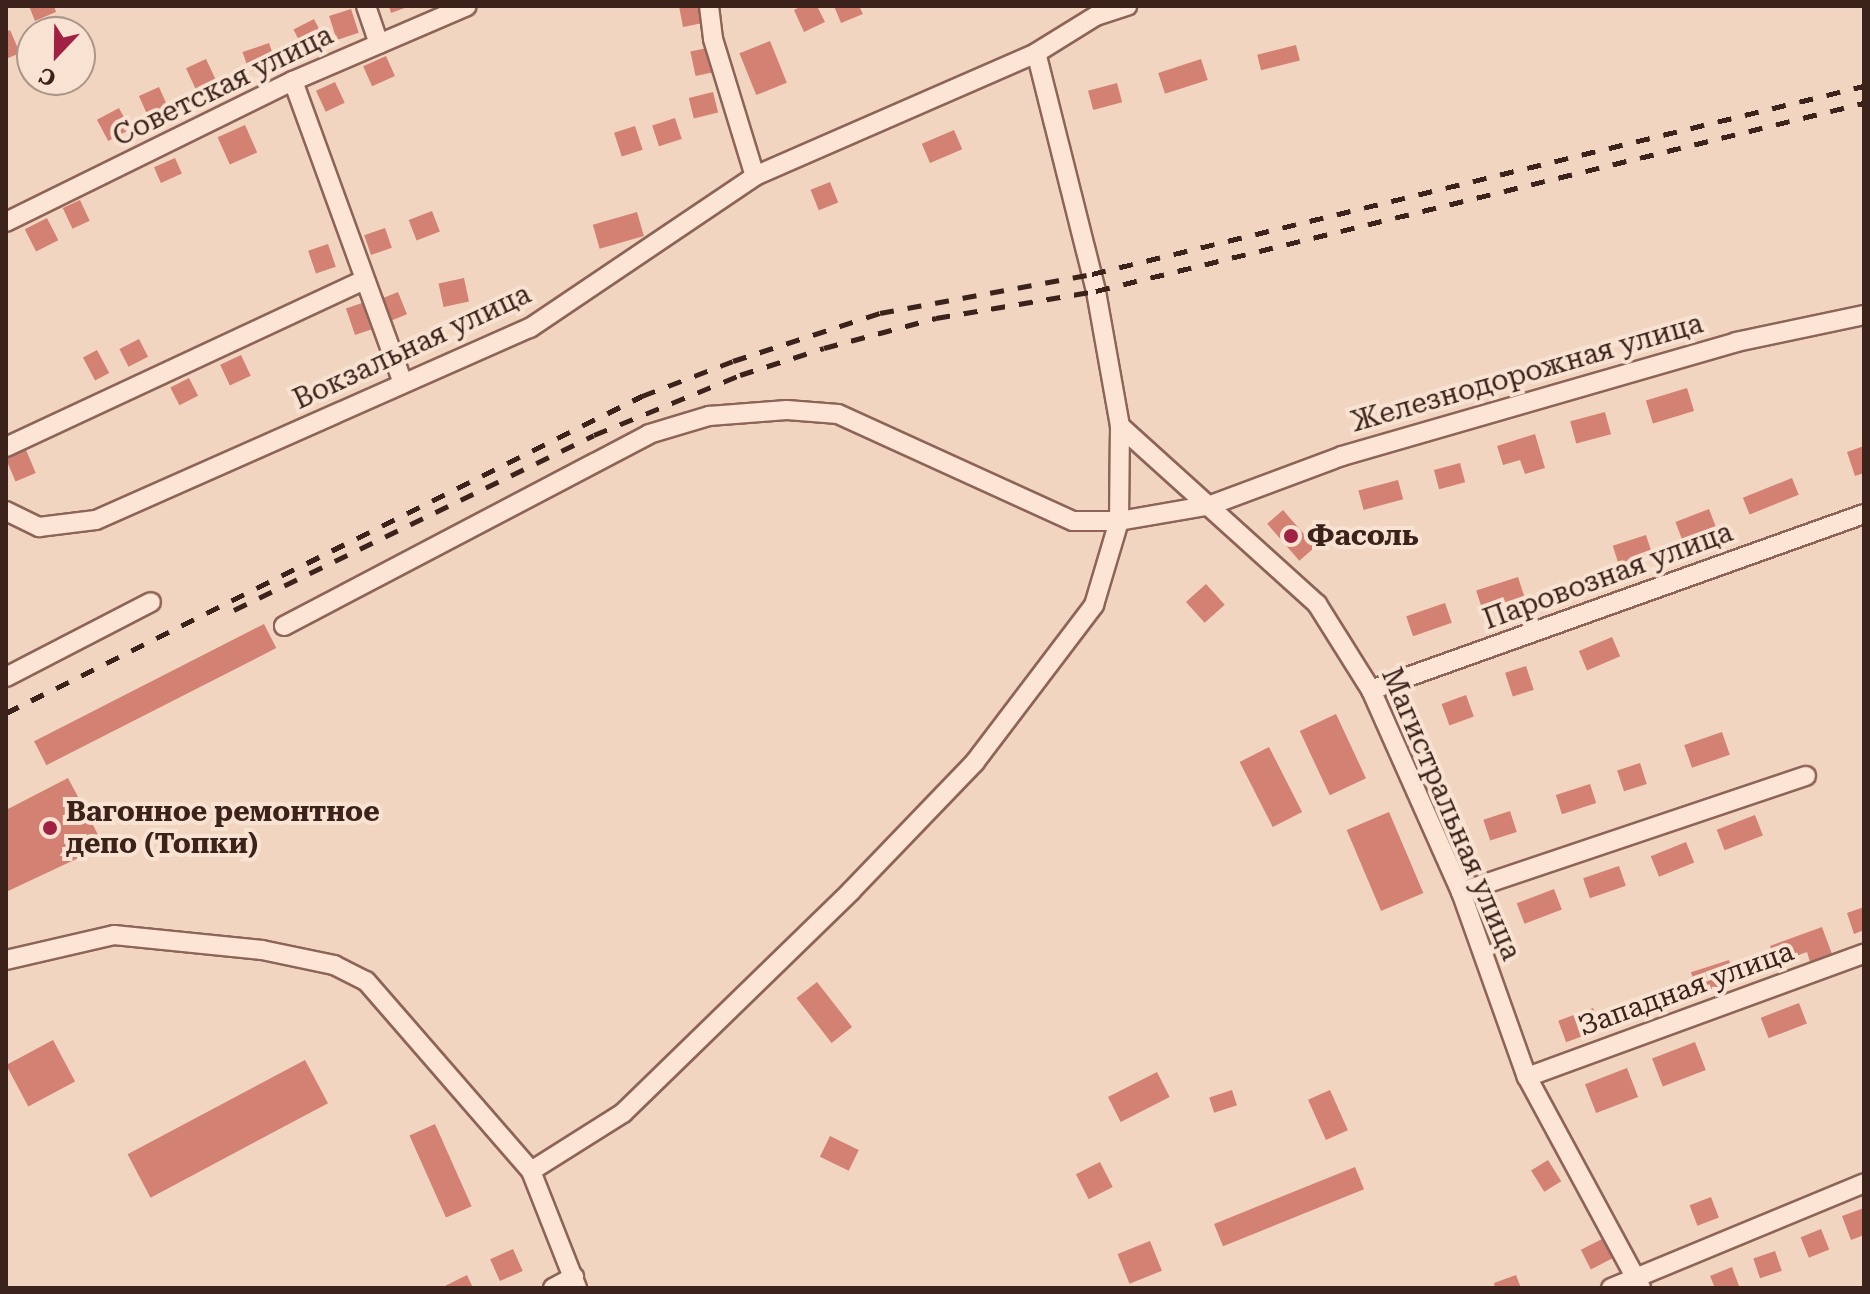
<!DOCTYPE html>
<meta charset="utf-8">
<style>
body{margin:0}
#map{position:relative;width:1870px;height:1294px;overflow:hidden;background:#f2d5c1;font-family:"Roboto Serif",serif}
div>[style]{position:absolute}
.building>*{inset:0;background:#d38173;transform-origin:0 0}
.roads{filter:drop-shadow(2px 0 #8d6457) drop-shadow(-2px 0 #8d6457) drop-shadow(0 2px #8d6457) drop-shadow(0 -2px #8d6457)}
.minor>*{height:18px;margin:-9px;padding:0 9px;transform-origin:9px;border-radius:9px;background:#fce5d5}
.rail>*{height:5px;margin-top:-2.5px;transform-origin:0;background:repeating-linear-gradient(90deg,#3b231c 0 14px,transparent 0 28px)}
.dots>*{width:22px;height:22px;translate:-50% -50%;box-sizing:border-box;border:4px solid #f8e2d1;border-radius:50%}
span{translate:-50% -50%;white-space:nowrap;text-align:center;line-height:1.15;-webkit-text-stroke:8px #f8e2d1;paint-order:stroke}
.street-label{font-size:28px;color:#3b231c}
.poi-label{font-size:28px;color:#3b231c;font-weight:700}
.left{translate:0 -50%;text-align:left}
.frame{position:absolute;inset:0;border:8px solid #3b231c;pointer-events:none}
.north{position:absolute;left:16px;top:16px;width:80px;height:80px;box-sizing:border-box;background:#f8e2d1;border:2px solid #ac9689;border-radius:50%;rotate:202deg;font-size:22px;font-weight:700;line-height:32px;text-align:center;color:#3b231c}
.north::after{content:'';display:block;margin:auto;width:28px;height:36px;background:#a12145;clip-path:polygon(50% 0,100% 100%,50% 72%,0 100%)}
</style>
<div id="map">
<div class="building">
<i style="clip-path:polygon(29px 6px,54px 6px,56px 12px,35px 21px)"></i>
<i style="clip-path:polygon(389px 6px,410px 6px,391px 13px)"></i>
<i style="clip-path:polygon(679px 6px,700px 6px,703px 23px,683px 27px)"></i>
<i style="clip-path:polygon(802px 6px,817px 6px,825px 22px,804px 32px,794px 10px)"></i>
<i style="clip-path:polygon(834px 6px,859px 6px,863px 14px,841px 23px)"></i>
<i style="left:351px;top:9px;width:25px;height:23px;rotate:72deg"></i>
<i style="left:314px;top:19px;width:25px;height:23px;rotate:63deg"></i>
<i style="clip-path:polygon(10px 30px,20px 53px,6px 59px,6px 32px)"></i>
<i style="left:770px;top:41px;width:45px;height:33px;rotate:68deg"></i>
<i style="left:269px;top:43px;width:21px;height:28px;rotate:71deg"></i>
<i style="left:1296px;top:45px;width:16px;height:40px;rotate:76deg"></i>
<i style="left:707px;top:48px;width:25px;height:17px;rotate:78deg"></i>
<i style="left:386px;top:56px;width:22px;height:25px;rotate:66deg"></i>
<i style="left:206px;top:59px;width:23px;height:22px;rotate:65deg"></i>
<i style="left:1201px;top:59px;width:22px;height:45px;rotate:72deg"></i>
<i style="left:335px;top:82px;width:23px;height:21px;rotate:65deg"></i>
<i style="left:1117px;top:83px;width:20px;height:30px;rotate:75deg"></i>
<i style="left:159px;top:87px;width:24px;height:22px;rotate:66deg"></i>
<i style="left:713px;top:92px;width:21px;height:25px;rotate:76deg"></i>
<i style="left:119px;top:108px;width:24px;height:25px;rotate:62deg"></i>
<i style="left:675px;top:118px;width:22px;height:24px;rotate:72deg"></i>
<i style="left:245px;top:125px;width:30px;height:30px;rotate:66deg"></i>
<i style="left:635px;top:126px;width:25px;height:22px;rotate:72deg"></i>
<i style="left:954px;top:130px;width:21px;height:35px;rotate:67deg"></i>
<i style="left:175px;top:158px;width:17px;height:23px;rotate:66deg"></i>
<i style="left:830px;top:182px;width:22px;height:21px;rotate:68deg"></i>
<i style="left:80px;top:200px;width:23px;height:19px;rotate:65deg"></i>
<i style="left:432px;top:211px;width:22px;height:25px;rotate:69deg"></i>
<i style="left:637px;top:212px;width:25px;height:46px;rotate:74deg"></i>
<i style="left:47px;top:218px;width:25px;height:25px;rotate:63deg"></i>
<i style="left:385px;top:228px;width:21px;height:22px;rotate:71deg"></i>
<i style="left:328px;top:244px;width:24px;height:21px;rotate:71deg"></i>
<i style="left:464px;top:278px;width:24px;height:26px;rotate:78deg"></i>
<i style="left:398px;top:292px;width:24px;height:22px;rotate:68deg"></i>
<i style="left:362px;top:303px;width:28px;height:17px;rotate:71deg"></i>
<i style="left:139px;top:339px;width:20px;height:22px;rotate:63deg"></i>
<i style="left:97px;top:350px;width:26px;height:16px;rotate:62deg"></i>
<i style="left:241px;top:355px;width:23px;height:23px;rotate:65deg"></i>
<i style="left:189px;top:378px;width:20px;height:21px;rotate:63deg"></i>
<i style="left:1687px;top:388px;width:24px;height:43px;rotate:73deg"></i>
<i style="left:1605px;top:412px;width:23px;height:36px;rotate:75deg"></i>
<i style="clip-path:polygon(1535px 434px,1545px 468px,1525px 474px,1520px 460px,1503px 465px,1497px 446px)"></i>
<i style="clip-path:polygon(1864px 446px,1864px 473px,1855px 476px,1847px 452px)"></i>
<i style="left:26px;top:450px;width:25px;height:22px;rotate:67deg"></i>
<i style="left:1460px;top:463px;width:20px;height:27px;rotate:75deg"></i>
<i style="left:1792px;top:478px;width:18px;height:53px;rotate:68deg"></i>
<i style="left:1398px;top:480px;width:20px;height:41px;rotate:75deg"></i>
<i style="left:1709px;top:509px;width:22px;height:36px;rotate:69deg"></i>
<i style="left:1283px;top:510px;width:49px;height:21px;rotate:49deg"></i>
<i style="left:1646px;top:535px;width:19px;height:35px;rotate:72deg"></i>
<i style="left:1518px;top:577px;width:20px;height:44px;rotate:72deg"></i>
<i style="left:1206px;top:584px;width:28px;height:27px;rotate:48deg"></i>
<i style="left:1445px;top:603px;width:21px;height:41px;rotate:71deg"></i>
<i style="left:264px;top:624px;width:27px;height:258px;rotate:63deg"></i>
<i style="left:1612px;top:637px;width:21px;height:36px;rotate:67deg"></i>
<i style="left:1526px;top:666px;width:25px;height:22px;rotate:72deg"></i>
<i style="left:1466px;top:695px;width:23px;height:26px;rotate:70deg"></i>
<i style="left:1336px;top:714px;width:71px;height:40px;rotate:65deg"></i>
<i style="left:1722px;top:732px;width:24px;height:40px;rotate:71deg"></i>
<i style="left:1269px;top:747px;width:73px;height:33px;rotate:63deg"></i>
<i style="left:1640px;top:763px;width:22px;height:24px;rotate:72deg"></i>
<i style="clip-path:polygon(68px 778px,104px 846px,6px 892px,6px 810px)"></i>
<i style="left:1590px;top:784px;width:20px;height:36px;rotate:72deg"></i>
<i style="left:1510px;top:811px;width:22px;height:28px;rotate:72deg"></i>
<i style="left:1389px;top:812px;width:88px;height:46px;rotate:67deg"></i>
<i style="left:1755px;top:815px;width:22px;height:41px;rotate:69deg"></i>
<i style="left:1686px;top:842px;width:22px;height:38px;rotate:68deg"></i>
<i style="left:1619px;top:866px;width:21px;height:38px;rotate:71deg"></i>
<i style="left:1554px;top:889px;width:22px;height:40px;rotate:69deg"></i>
<i style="clip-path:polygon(1864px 907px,1864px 930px,1854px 934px,1847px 913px)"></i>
<i style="clip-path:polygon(1822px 927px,1832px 954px,1810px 962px,1807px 952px,1776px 963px,1770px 946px)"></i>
<i style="left:1729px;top:960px;width:22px;height:40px;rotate:72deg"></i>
<i style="left:817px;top:982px;width:57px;height:26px;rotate:52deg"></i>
<i style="left:1799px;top:1003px;width:22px;height:41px;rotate:69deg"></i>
<i style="left:1593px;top:1008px;width:23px;height:37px;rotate:70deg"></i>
<i style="left:53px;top:1040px;width:47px;height:53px;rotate:62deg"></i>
<i style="left:1695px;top:1042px;width:30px;height:46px;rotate:69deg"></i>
<i style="left:305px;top:1060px;width:49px;height:201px;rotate:62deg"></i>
<i style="left:1627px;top:1068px;width:31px;height:45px;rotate:69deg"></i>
<i style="left:1157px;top:1072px;width:28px;height:55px;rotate:63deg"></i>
<i style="left:1232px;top:1090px;width:16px;height:24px;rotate:72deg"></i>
<i style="left:1330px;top:1090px;width:44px;height:24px;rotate:66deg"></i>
<i style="left:435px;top:1124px;width:90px;height:28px;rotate:66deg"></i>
<i style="left:830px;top:1136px;width:32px;height:23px;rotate:26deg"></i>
<i style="left:1548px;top:1160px;width:25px;height:20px;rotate:58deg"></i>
<i style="left:1100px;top:1162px;width:28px;height:27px;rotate:63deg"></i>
<i style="left:1355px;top:1167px;width:24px;height:152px;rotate:68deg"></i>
<i style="left:1711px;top:1197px;width:22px;height:23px;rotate:69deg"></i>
<i style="clip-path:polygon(1864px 1208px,1864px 1235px,1851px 1240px,1842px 1216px)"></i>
<i style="left:1821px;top:1229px;width:22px;height:22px;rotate:68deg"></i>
<i style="left:1604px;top:1238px;width:22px;height:26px;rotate:63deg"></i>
<i style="left:1150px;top:1241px;width:32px;height:35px;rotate:68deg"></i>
<i style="left:513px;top:1249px;width:24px;height:25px;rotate:66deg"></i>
<i style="left:1775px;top:1251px;width:21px;height:23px;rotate:71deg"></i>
<i style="clip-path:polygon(1732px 1267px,1739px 1286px,1715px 1288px,1710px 1276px)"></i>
<i style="clip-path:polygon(467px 1275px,473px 1288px,441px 1288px)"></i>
<i style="clip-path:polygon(1516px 1275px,1521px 1288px,1495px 1288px,1494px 1283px)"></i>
</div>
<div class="roads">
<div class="minor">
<i style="left:366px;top:6px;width:40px;rotate:71.1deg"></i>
<i style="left:709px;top:6px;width:33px;rotate:83deg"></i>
<i style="left:713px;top:39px;width:143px;rotate:73deg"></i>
<i style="left:293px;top:81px;width:321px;rotate:70deg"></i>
<i style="left:6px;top:222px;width:320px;rotate:-26.2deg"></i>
<i style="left:293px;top:81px;width:189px;rotate:-23.3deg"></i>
<i style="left:1120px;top:426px;width:266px;rotate:42.1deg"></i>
<i style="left:1317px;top:604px;width:102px;rotate:57.9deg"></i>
<i style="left:1371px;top:690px;width:221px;rotate:66deg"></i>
<i style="left:1461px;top:892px;width:196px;rotate:70.4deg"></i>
<i style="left:1527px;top:1077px;width:240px;rotate:61.6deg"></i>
<i style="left:6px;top:447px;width:395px;rotate:-25deg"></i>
<i style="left:6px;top:511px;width:37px;rotate:26deg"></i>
<i style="left:39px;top:527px;width:57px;rotate:-7deg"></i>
<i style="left:96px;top:520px;width:475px;rotate:-23.9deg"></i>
<i style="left:530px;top:328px;width:272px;rotate:-34deg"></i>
<i style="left:755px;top:176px;width:307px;rotate:-23.6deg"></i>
<i style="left:1036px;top:53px;width:70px;rotate:-31.7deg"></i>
<i style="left:1096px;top:16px;width:33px;rotate:-18deg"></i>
<i style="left:284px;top:626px;width:412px;rotate:-27.7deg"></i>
<i style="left:649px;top:434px;width:63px;rotate:-16.7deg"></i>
<i style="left:709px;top:416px;width:78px;rotate:-4.4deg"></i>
<i style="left:787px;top:410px;width:51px;rotate:4.5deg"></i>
<i style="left:838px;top:414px;width:258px;rotate:24.5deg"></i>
<i style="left:1073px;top:521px;width:46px"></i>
<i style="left:1119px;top:521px;width:93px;rotate:-9.9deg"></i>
<i style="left:1211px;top:505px;width:140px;rotate:-20.5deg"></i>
<i style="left:1342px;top:456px;width:410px;rotate:-16.1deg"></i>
<i style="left:1736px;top:342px;width:131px;rotate:-11.9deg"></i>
<i style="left:6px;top:677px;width:163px;rotate:-27.3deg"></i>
<i style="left:1371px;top:690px;width:523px;rotate:-19.65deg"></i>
<i style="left:1461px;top:892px;width:364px;rotate:-18.6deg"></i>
<i style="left:6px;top:960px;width:111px;rotate:-13deg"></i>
<i style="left:114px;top:935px;width:149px;rotate:5.8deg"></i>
<i style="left:262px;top:950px;width:74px;rotate:11.8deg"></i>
<i style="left:334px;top:965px;width:36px;rotate:27deg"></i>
<i style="left:366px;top:981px;width:252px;rotate:49deg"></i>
<i style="left:531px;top:1171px;width:126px;rotate:68.5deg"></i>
<i style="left:1527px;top:1077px;width:359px;rotate:-20.1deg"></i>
<i style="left:531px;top:1171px;width:109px;rotate:-32.2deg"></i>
<i style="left:623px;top:1113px;width:318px;rotate:-44.2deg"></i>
<i style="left:851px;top:891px;width:179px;rotate:-46.1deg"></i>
<i style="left:975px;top:762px;width:197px;rotate:-52.8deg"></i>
<i style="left:1094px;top:605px;width:88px;rotate:-73.4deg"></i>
<i style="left:1119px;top:521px;width:95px;rotate:-89.4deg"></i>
<i style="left:1120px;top:426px;width:137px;rotate:-100.1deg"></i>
<i style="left:1096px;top:291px;width:245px;rotate:-104.1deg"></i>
<i style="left:553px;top:1288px;width:24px;rotate:-28deg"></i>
<i style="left:1611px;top:1288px;width:274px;rotate:-22.5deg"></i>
</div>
</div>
<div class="rail">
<i style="left:234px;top:610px;width:400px;rotate:-25.9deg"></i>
<i style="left:594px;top:435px;width:158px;rotate:-22.3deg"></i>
<i style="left:740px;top:375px;width:88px;rotate:-17.8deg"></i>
<i style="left:824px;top:348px;width:116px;rotate:-15deg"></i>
<i style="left:936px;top:318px;width:162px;rotate:-9.6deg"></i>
<i style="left:1096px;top:291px;width:791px;rotate:-13.76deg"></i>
<i style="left:6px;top:713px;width:711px;rotate:-26.49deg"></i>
<i style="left:642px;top:396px;width:97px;rotate:-21deg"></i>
<i style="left:733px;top:361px;width:155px;rotate:-18.1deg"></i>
<i style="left:880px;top:313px;width:216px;rotate:-10.4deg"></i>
<i style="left:1092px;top:274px;width:795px;rotate:-13.69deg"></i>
</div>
<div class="dots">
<i style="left:1291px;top:536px;background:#a12145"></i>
<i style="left:50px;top:828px;background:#a12145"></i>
</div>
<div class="street-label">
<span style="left:223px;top:86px;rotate:-26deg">Советская улица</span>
<span style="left:412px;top:347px;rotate:-25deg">Вокзальная улица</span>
<span style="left:1527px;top:373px;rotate:-16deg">Железнодорожная улица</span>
<span style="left:1608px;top:576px;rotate:-20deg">Паровозная улица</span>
<span style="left:1451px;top:814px;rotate:67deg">Магистральная улица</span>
<span style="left:1686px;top:989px;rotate:-20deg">Западная улица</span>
</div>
<div class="poi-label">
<span class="left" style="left:1307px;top:536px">Фасоль</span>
<span class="left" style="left:66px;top:828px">Вагонное ремонтное<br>депо (Топки)</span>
</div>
<div class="frame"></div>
<div class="north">С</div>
</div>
